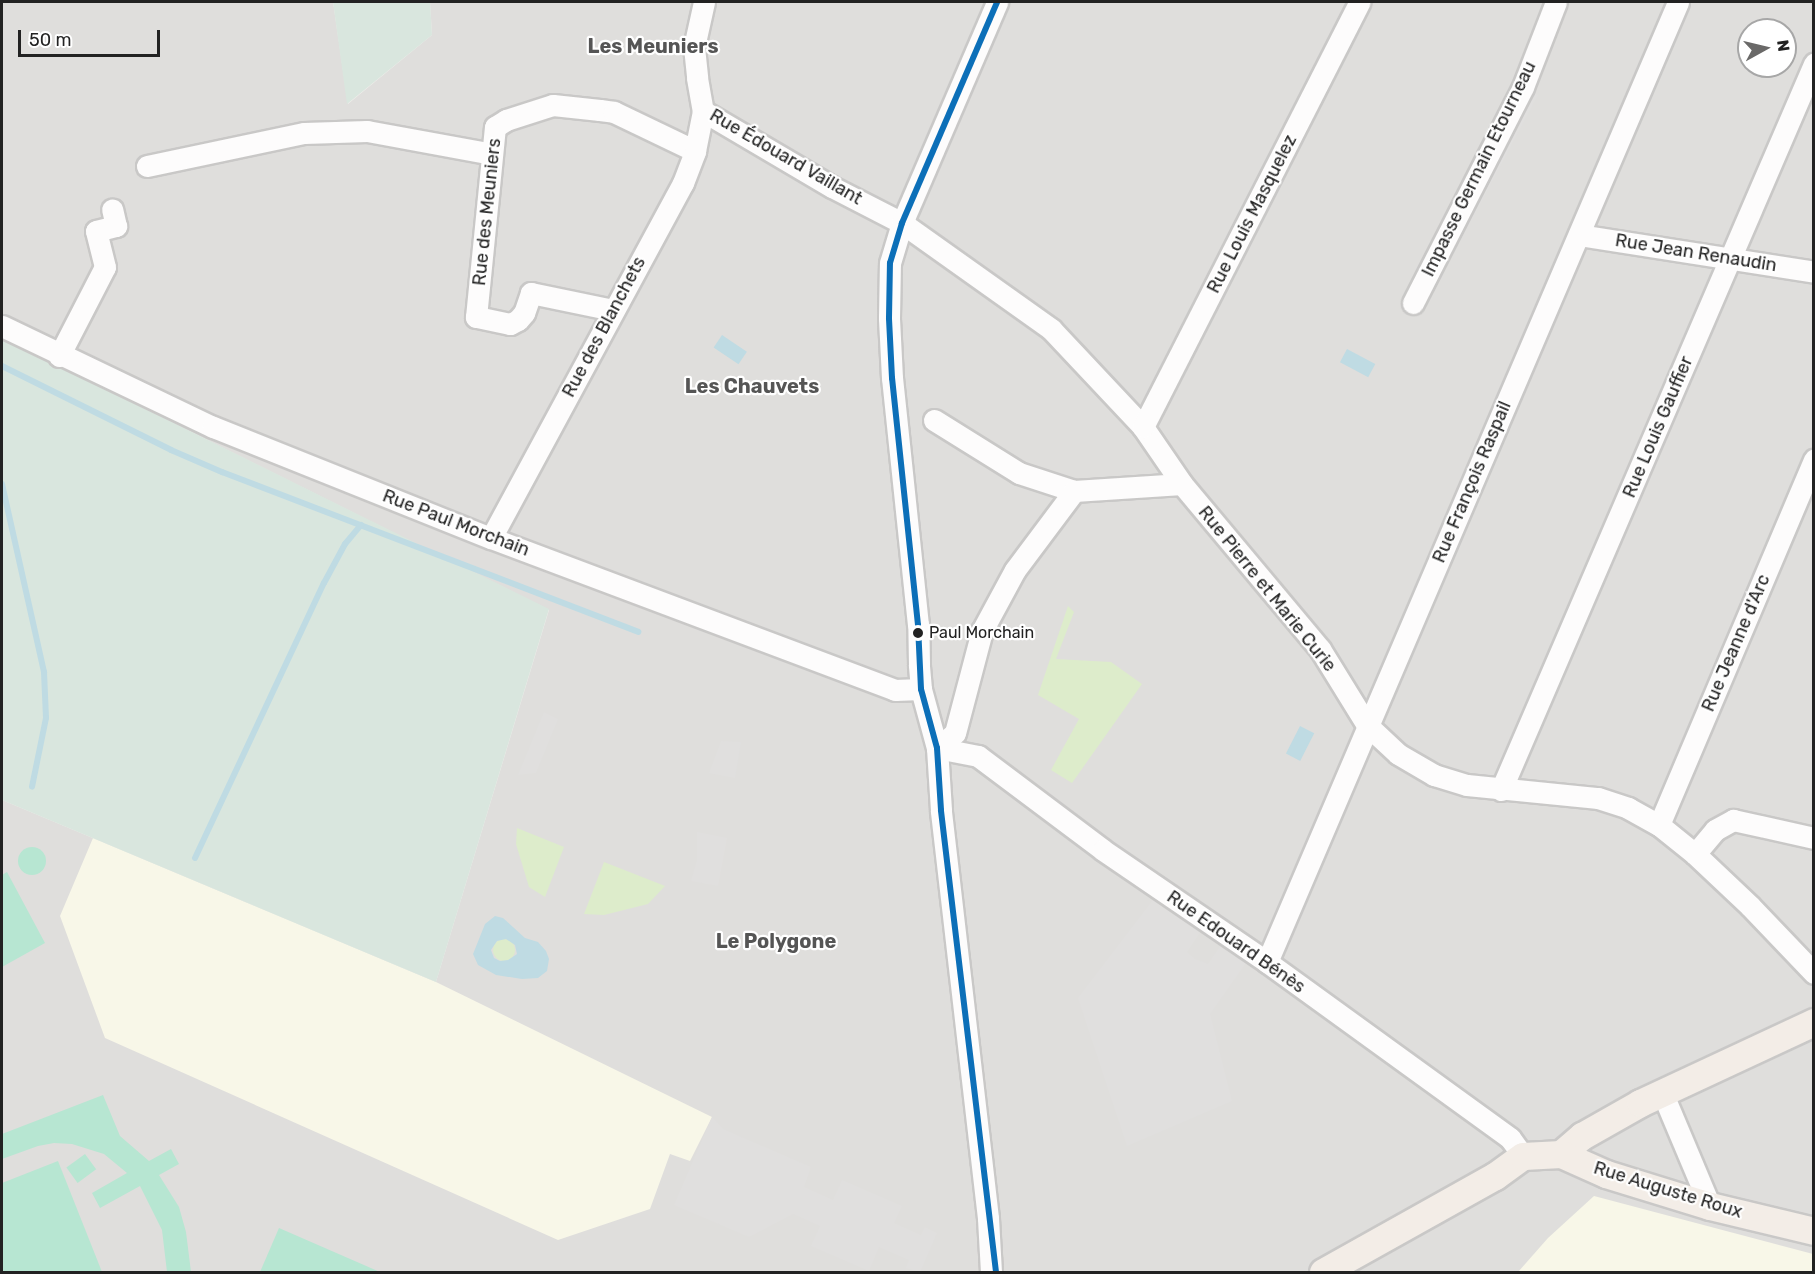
<!DOCTYPE html>
<meta charset="utf-8">
<style>
body{margin:0}
#map{position:relative;width:1815px;height:1274px;overflow:hidden;background:#f0eeeb;font-family:Rubik,sans-serif}
div>[style]{position:absolute}
.residential>*{inset:0;background:#dfdedc}
.education>*{inset:0;background:#f8f7e8}
.grass>*{inset:0;background:#ddeccb}
.round{border-radius:50%}
.wetland>*{inset:0;background:#d9e6de}
.pitch>*{inset:0;background:#b7e6d2;transform-origin:0 0}
.parking>*{inset:0;background:#e0dfde;transform-origin:0 0}
.water>*{inset:0;background:#bfdbe3;transform-origin:0 0}
.stream>*{height:6px;margin:-3px;padding:0 3px;transform-origin:3px;border-radius:3px;background:#bfdbe3}
.roads{filter:drop-shadow(2px 0 #c9c8c7) drop-shadow(-2px 0 #c9c8c7) drop-shadow(0 2px #c9c8c7) drop-shadow(0 -2px #c9c8c7)}
.minor>*{height:21px;margin:-10.5px;padding:0 10.5px;transform-origin:10.5px;border-radius:10.5px;background:#fdfcfc}
.major>*{height:27px;margin:-13.5px;padding:0 13.5px;transform-origin:13.5px;border-radius:13.5px;background:#f3ede7}
.bus-1>*{height:6px;margin:-3px;padding:0 3px;transform-origin:3px;border-radius:3px;background:#0c6fb8}
.dots>*{width:16px;height:16px;translate:-50% -50%;box-sizing:border-box;border:3px solid #fff;border-radius:50%}
span{translate:-50% -50%;white-space:nowrap;text-align:center;line-height:1.15;-webkit-text-stroke:4.5px #fff;paint-order:stroke}
.bus-label{font-size:16px;color:#222}
.left{translate:0 -50%;text-align:left}
.street-label{font-size:18px;color:#222}
.neighbourhood-label{font-size:20px;color:#555;font-weight:700}
.frame{position:absolute;inset:0;border:3px solid #222;pointer-events:none}
.north{position:absolute;left:1737px;top:18px;width:60px;height:60px;box-sizing:border-box;background:#fff;border:2px solid #a7a7a7;border-radius:50%;rotate:82deg;font-size:16px;font-weight:700;line-height:24px;text-align:center;color:#222}
.north::after{content:'';display:block;margin:auto;width:21px;height:27px;background:#6a6968;clip-path:polygon(50% 0,100% 100%,50% 72%,0 100%)}
.scale{position:absolute;left:18px;top:30px;width:142px;height:27px;box-sizing:border-box;border:3px solid #222;border-top:0;padding-left:8px;font-size:18px;line-height:21px;white-space:nowrap;color:#222;-webkit-text-stroke:4px #fff;paint-order:stroke}
</style>
<div id="map">
<div class="residential">
<i style="clip-path:polygon(evenodd,2px 2px,333px 2px,348px 104px,432px 35px,430px 2px,1813px 2px,1813px 1272px,2px 1272px,2px 800px,436px 982px,549px 610px,2px 338px,2px 2px,1749px 30px,1785px 30px,1785px 66px,1749px 66px,1749px 30px)"></i>
</div>
<div class="education">
<i style="clip-path:polygon(93px 838px,436px 982px,712px 1117px,690px 1161px,670px 1154px,650px 1209px,558px 1240px,105px 1038px,60px 916px)"></i>
<i style="clip-path:polygon(1594px 1196px,1813px 1254px,1813px 1272px,1518px 1272px,1548px 1238px)"></i>
</div>
<div class="grass">
<i style="clip-path:polygon(1068px 606px,1074px 612px,1056px 659px,1111px 662px,1142px 684px,1072px 783px,1051px 770px,1079px 719px,1038px 695px)"></i>
<i style="clip-path:polygon(517px 828px,564px 847px,545px 897px,529px 887px,516px 844px)"></i>
<i style="clip-path:polygon(604px 862px,665px 886px,648px 904px,604px 915px,584px 914px)"></i>
<i class="round" style="left:493px;top:939px;width:22px;height:22px"></i>
</div>
<div class="wetland">
<i style="clip-path:polygon(333px 2px,430px 2px,432px 35px,347px 104px)"></i>
<i style="clip-path:polygon(2px 338px,549px 609px,436px 982px,2px 800px)"></i>
</div>
<div class="pitch">
<i class="round" style="left:18px;top:847px;width:28px;height:28px"></i>
<i style="clip-path:polygon(7px 872px,45px 943px,2px 967px,2px 875px)"></i>
<i style="clip-path:polygon(103px 1095px,120px 1136px,149px 1161px,171px 1149px,179px 1164px,159px 1175px,179px 1207px,186px 1232px,191px 1272px,167px 1272px,162px 1230px,140px 1186px,100px 1208px,92px 1193px,127px 1173px,104px 1154px,72px 1144px,54px 1143px,38px 1146px,2px 1159px,2px 1134px)"></i>
<i style="left:85px;top:1154px;width:19px;height:23px;rotate:54deg"></i>
<i style="clip-path:polygon(58px 1161px,102px 1272px,2px 1272px,2px 1183px)"></i>
<i style="clip-path:polygon(279px 1228px,380px 1272px,260px 1272px)"></i>
</div>
<div class="parking">
<i style="left:1523px;top:87px;width:17px;height:242px;rotate:28deg"></i>
<i style="clip-path:polygon(544px 712px,558px 719px,536px 773px,518px 775px)"></i>
<i style="clip-path:polygon(721px 741px,741px 742px,735px 778px,709px 773px)"></i>
<i style="clip-path:polygon(697px 832px,727px 838px,718px 886px,691px 881px,697px 860px)"></i>
<i style="clip-path:polygon(1156px 896px,1201px 931px,1187px 952px,1195px 959px,1208px 964px,1221px 945px,1246px 963px,1210px 1014px,1232px 1101px,1127px 1146px,1078px 998px)"></i>
<i style="clip-path:polygon(712px 1117px,723px 1129px,811px 1167px,804px 1187px,833px 1200px,842px 1180px,902px 1206px,894px 1223px,921px 1235px,925px 1227px,937px 1233px,920px 1272px,906px 1268px,909px 1260px,879px 1247px,869px 1271px,811px 1246px,820px 1226px,793px 1214px,749px 1237px,674px 1205px)"></i>
</div>
<div class="water">
<i style="left:722px;top:335px;width:30px;height:15px;rotate:34deg"></i>
<i style="left:1347px;top:349px;width:32px;height:15px;rotate:28deg"></i>
<i style="left:1300px;top:726px;width:16px;height:31px;rotate:27deg"></i>
<i style="clip-path:polygon(evenodd,495px 916px,503px 918px,525px 938px,538px 942px,546px 951px,549px 959px,547px 971px,538px 978px,522px 979px,496px 975px,478px 965px,473px 954px,485px 924px,495px 916px,506px 939px,515px 945px,517px 954px,508px 960px,500px 961px,494px 958px,491px 950px,497px 941px,506px 939px)"></i>
</div>
<div class="stream">
<i style="left:2px;top:366px;width:189px;rotate:26.4deg"></i>
<i style="left:171px;top:450px;width:56px;rotate:23.3deg"></i>
<i style="left:222px;top:472px;width:446px;rotate:21deg"></i>
<i style="left:2px;top:484px;width:193px;rotate:77.4deg"></i>
<i style="left:44px;top:672px;width:46px;rotate:87.5deg"></i>
<i style="left:46px;top:718px;width:70px;rotate:101.5deg"></i>
<i style="left:195px;top:858px;width:304px;rotate:-64.9deg"></i>
<i style="left:324px;top:583px;width:44px;rotate:-61.7deg"></i>
<i style="left:345px;top:544px;width:25px;rotate:-50deg"></i>
</div>
<div class="roads">
<div class="minor">
<i style="left:704px;top:2px;width:46px;rotate:102.5deg"></i>
<i style="left:694px;top:47px;width:31px;rotate:84deg"></i>
<i style="left:697px;top:78px;width:34px;rotate:80deg"></i>
<i style="left:703px;top:111px;width:150px;rotate:30.5deg"></i>
<i style="left:832px;top:187px;width:79px;rotate:27.2deg"></i>
<i style="left:902px;top:223px;width:183px;rotate:35.4deg"></i>
<i style="left:1051px;top:329px;width:134px;rotate:46.8deg"></i>
<i style="left:1143px;top:427px;width:69px;rotate:55.6deg"></i>
<i style="left:1182px;top:484px;width:215px;rotate:50.1deg"></i>
<i style="left:1320px;top:649px;width:89px;rotate:58.3deg"></i>
<i style="left:1367px;top:725px;width:42px;rotate:43.1deg"></i>
<i style="left:1398px;top:754px;width:42px;rotate:30.3deg"></i>
<i style="left:1434px;top:775px;width:34px;rotate:17deg"></i>
<i style="left:1467px;top:785px;width:132px;rotate:5.7deg"></i>
<i style="left:1598px;top:798px;width:32px;rotate:18deg"></i>
<i style="left:1628px;top:808px;width:35px;rotate:29deg"></i>
<i style="left:1659px;top:825px;width:46px;rotate:38.9deg"></i>
<i style="left:1695px;top:854px;width:76px;rotate:43.4deg"></i>
<i style="left:1750px;top:906px;width:93px;rotate:46.3deg"></i>
<i style="left:147px;top:166px;width:160px;rotate:-11.9deg"></i>
<i style="left:304px;top:133px;width:63px;rotate:-1.8deg"></i>
<i style="left:367px;top:131px;width:127px;rotate:10.4deg"></i>
<i style="left:1579px;top:235px;width:238px;rotate:8.9deg"></i>
<i style="left:1413px;top:303px;width:242px;rotate:-63deg"></i>
<i style="left:1523px;top:87px;width:91px;rotate:-68.8deg"></i>
<i style="left:613px;top:310px;width:84px;rotate:-168.3deg"></i>
<i style="left:531px;top:293px;width:21px;rotate:109deg"></i>
<i style="left:524px;top:313px;width:9px;rotate:131deg"></i>
<i style="left:518px;top:320px;width:9px;rotate:153deg"></i>
<i style="left:510px;top:324px;width:35px;rotate:-168deg"></i>
<i style="left:476px;top:317px;width:191px;rotate:-84.3deg"></i>
<i style="left:495px;top:127px;width:13px;rotate:-32deg"></i>
<i style="left:506px;top:120px;width:49px;rotate:-17.7deg"></i>
<i style="left:553px;top:105px;width:47px;rotate:6.1deg"></i>
<i style="left:600px;top:110px;width:14px;rotate:8deg"></i>
<i style="left:614px;top:112px;width:90px;rotate:25.7deg"></i>
<i style="left:2px;top:326px;width:234px;rotate:25.6deg"></i>
<i style="left:213px;top:427px;width:299px;rotate:21.8deg"></i>
<i style="left:491px;top:538px;width:432px;rotate:20.6deg"></i>
<i style="left:895px;top:690px;width:26px;rotate:-2deg"></i>
<i style="left:59px;top:356px;width:100px;rotate:-62.7deg"></i>
<i style="left:105px;top:267px;width:37px;rotate:-104deg"></i>
<i style="left:96px;top:231px;width:21px;rotate:-14deg"></i>
<i style="left:116px;top:226px;width:17px;rotate:-103deg"></i>
<i style="left:934px;top:420px;width:100px;rotate:31.9deg"></i>
<i style="left:1019px;top:473px;width:58px;rotate:18.1deg"></i>
<i style="left:1143px;top:427px;width:477px;rotate:-63deg"></i>
<i style="left:491px;top:538px;width:404px;rotate:-61.6deg"></i>
<i style="left:683px;top:183px;width:34px;rotate:-69deg"></i>
<i style="left:695px;top:151px;width:41px;rotate:-78.7deg"></i>
<i style="left:937px;top:748px;width:42px;rotate:11deg"></i>
<i style="left:978px;top:756px;width:156px;rotate:36.9deg"></i>
<i style="left:1103px;top:850px;width:199px;rotate:34.3deg"></i>
<i style="left:1267px;top:962px;width:300px;rotate:35.9deg"></i>
<i style="left:1510px;top:1138px;width:22px;rotate:54deg"></i>
<i style="left:937px;top:748px;width:23px;rotate:-40deg"></i>
<i style="left:955px;top:733px;width:106px;rotate:-75.2deg"></i>
<i style="left:982px;top:631px;width:69px;rotate:-61.6deg"></i>
<i style="left:1015px;top:570px;width:99px;rotate:-53.2deg"></i>
<i style="left:1074px;top:491px;width:108px;rotate:-3.7deg"></i>
<i style="left:1501px;top:790px;width:791px;rotate:-66.68deg"></i>
<i style="left:1659px;top:825px;width:397px;rotate:-67deg"></i>
<i style="left:1695px;top:854px;width:31px;rotate:-50deg"></i>
<i style="left:1715px;top:830px;width:21px;rotate:-29deg"></i>
<i style="left:1733px;top:820px;width:83px;rotate:12.5deg"></i>
<i style="left:1267px;top:962px;width:1044px;rotate:-66.82deg"></i>
<i style="left:1662px;top:1092px;width:124px;rotate:67.2deg"></i>
<i style="left:991px;top:1272px;width:54px;rotate:-93.2deg"></i>
<i style="left:988px;top:1218px;width:411px;rotate:-96.6deg"></i>
<i style="left:941px;top:810px;width:62px;rotate:-93.7deg"></i>
<i style="left:937px;top:748px;width:61px;rotate:-105.2deg"></i>
<i style="left:921px;top:689px;width:25px;rotate:-95deg"></i>
<i style="left:919px;top:664px;width:39px;rotate:-91deg"></i>
<i style="left:918px;top:625px;width:248px;rotate:-96deg"></i>
<i style="left:892px;top:378px;width:60px;rotate:-92.9deg"></i>
<i style="left:889px;top:318px;width:55px;rotate:-89deg"></i>
<i style="left:890px;top:263px;width:42px;rotate:-73.3deg"></i>
<i style="left:902px;top:223px;width:241px;rotate:-66.7deg"></i>
</div>
<div class="major">
<i style="left:1561px;top:1154px;width:28px;rotate:-41deg"></i>
<i style="left:1582px;top:1136px;width:67px;rotate:-29.6deg"></i>
<i style="left:1640px;top:1103px;width:192px;rotate:-25deg"></i>
<i style="left:1323px;top:1272px;width:197px;rotate:-29.2deg"></i>
<i style="left:1495px;top:1176px;width:34px;rotate:-36deg"></i>
<i style="left:1523px;top:1156px;width:38px;rotate:-3deg"></i>
<i style="left:1561px;top:1154px;width:49px;rotate:24deg"></i>
<i style="left:1606px;top:1174px;width:109px;rotate:17.1deg"></i>
<i style="left:1710px;top:1206px;width:107px;rotate:13.5deg"></i>
</div>
</div>
<div class="bus-1">
<i style="left:996px;top:1272px;width:465px;rotate:-96.8deg"></i>
<i style="left:941px;top:810px;width:62px;rotate:-93.7deg"></i>
<i style="left:937px;top:748px;width:61px;rotate:-105.2deg"></i>
<i style="left:921px;top:689px;width:64px;rotate:-92.7deg"></i>
<i style="left:918px;top:625px;width:248px;rotate:-96deg"></i>
<i style="left:892px;top:378px;width:60px;rotate:-92.9deg"></i>
<i style="left:889px;top:318px;width:55px;rotate:-89deg"></i>
<i style="left:890px;top:263px;width:42px;rotate:-73.3deg"></i>
<i style="left:902px;top:223px;width:241px;rotate:-66.7deg"></i>
</div>
<div class="dots">
<i style="left:918px;top:633px;background:#222"></i>
</div>
<div class="bus-label">
<span class="left" style="left:929px;top:633px">Paul Morchain</span>
</div>
<div class="street-label">
<span style="left:786px;top:157px;rotate:30deg">Rue Édouard Vaillant</span>
<span style="left:1479px;top:169px;rotate:-64deg">Impasse Germain Etourneau</span>
<span style="left:487px;top:212px;rotate:-84deg">Rue des Meuniers</span>
<span style="left:1252px;top:214px;rotate:-63deg">Rue Louis Masquelez</span>
<span style="left:1696px;top:253px;rotate:9deg">Rue Jean Renaudin</span>
<span style="left:604px;top:327px;rotate:-62deg">Rue des Blanchets</span>
<span style="left:1658px;top:427px;rotate:-67deg">Rue Louis Gauffier</span>
<span style="left:1472px;top:482px;rotate:-67deg">Rue François Raspail</span>
<span style="left:456px;top:523px;rotate:21deg">Rue Paul Morchain</span>
<span style="left:1267px;top:589px;rotate:51deg">Rue Pierre et Marie Curie</span>
<span style="left:1736px;top:643px;rotate:-67deg">Rue Jeanne d'Arc</span>
<span style="left:1236px;top:942px;rotate:35deg">Rue Edouard Bénès</span>
<span style="left:1668px;top:1190px;rotate:17deg">Rue Auguste Roux</span>
</div>
<div class="neighbourhood-label">
<span style="left:653px;top:46px">Les Meuniers</span>
<span style="left:752px;top:386px">Les Chauvets</span>
<span style="left:776px;top:941px">Le Polygone</span>
</div>
<div class="frame"></div>
<div class="north">N</div>
<div class="scale">50 m</div>
</div>
